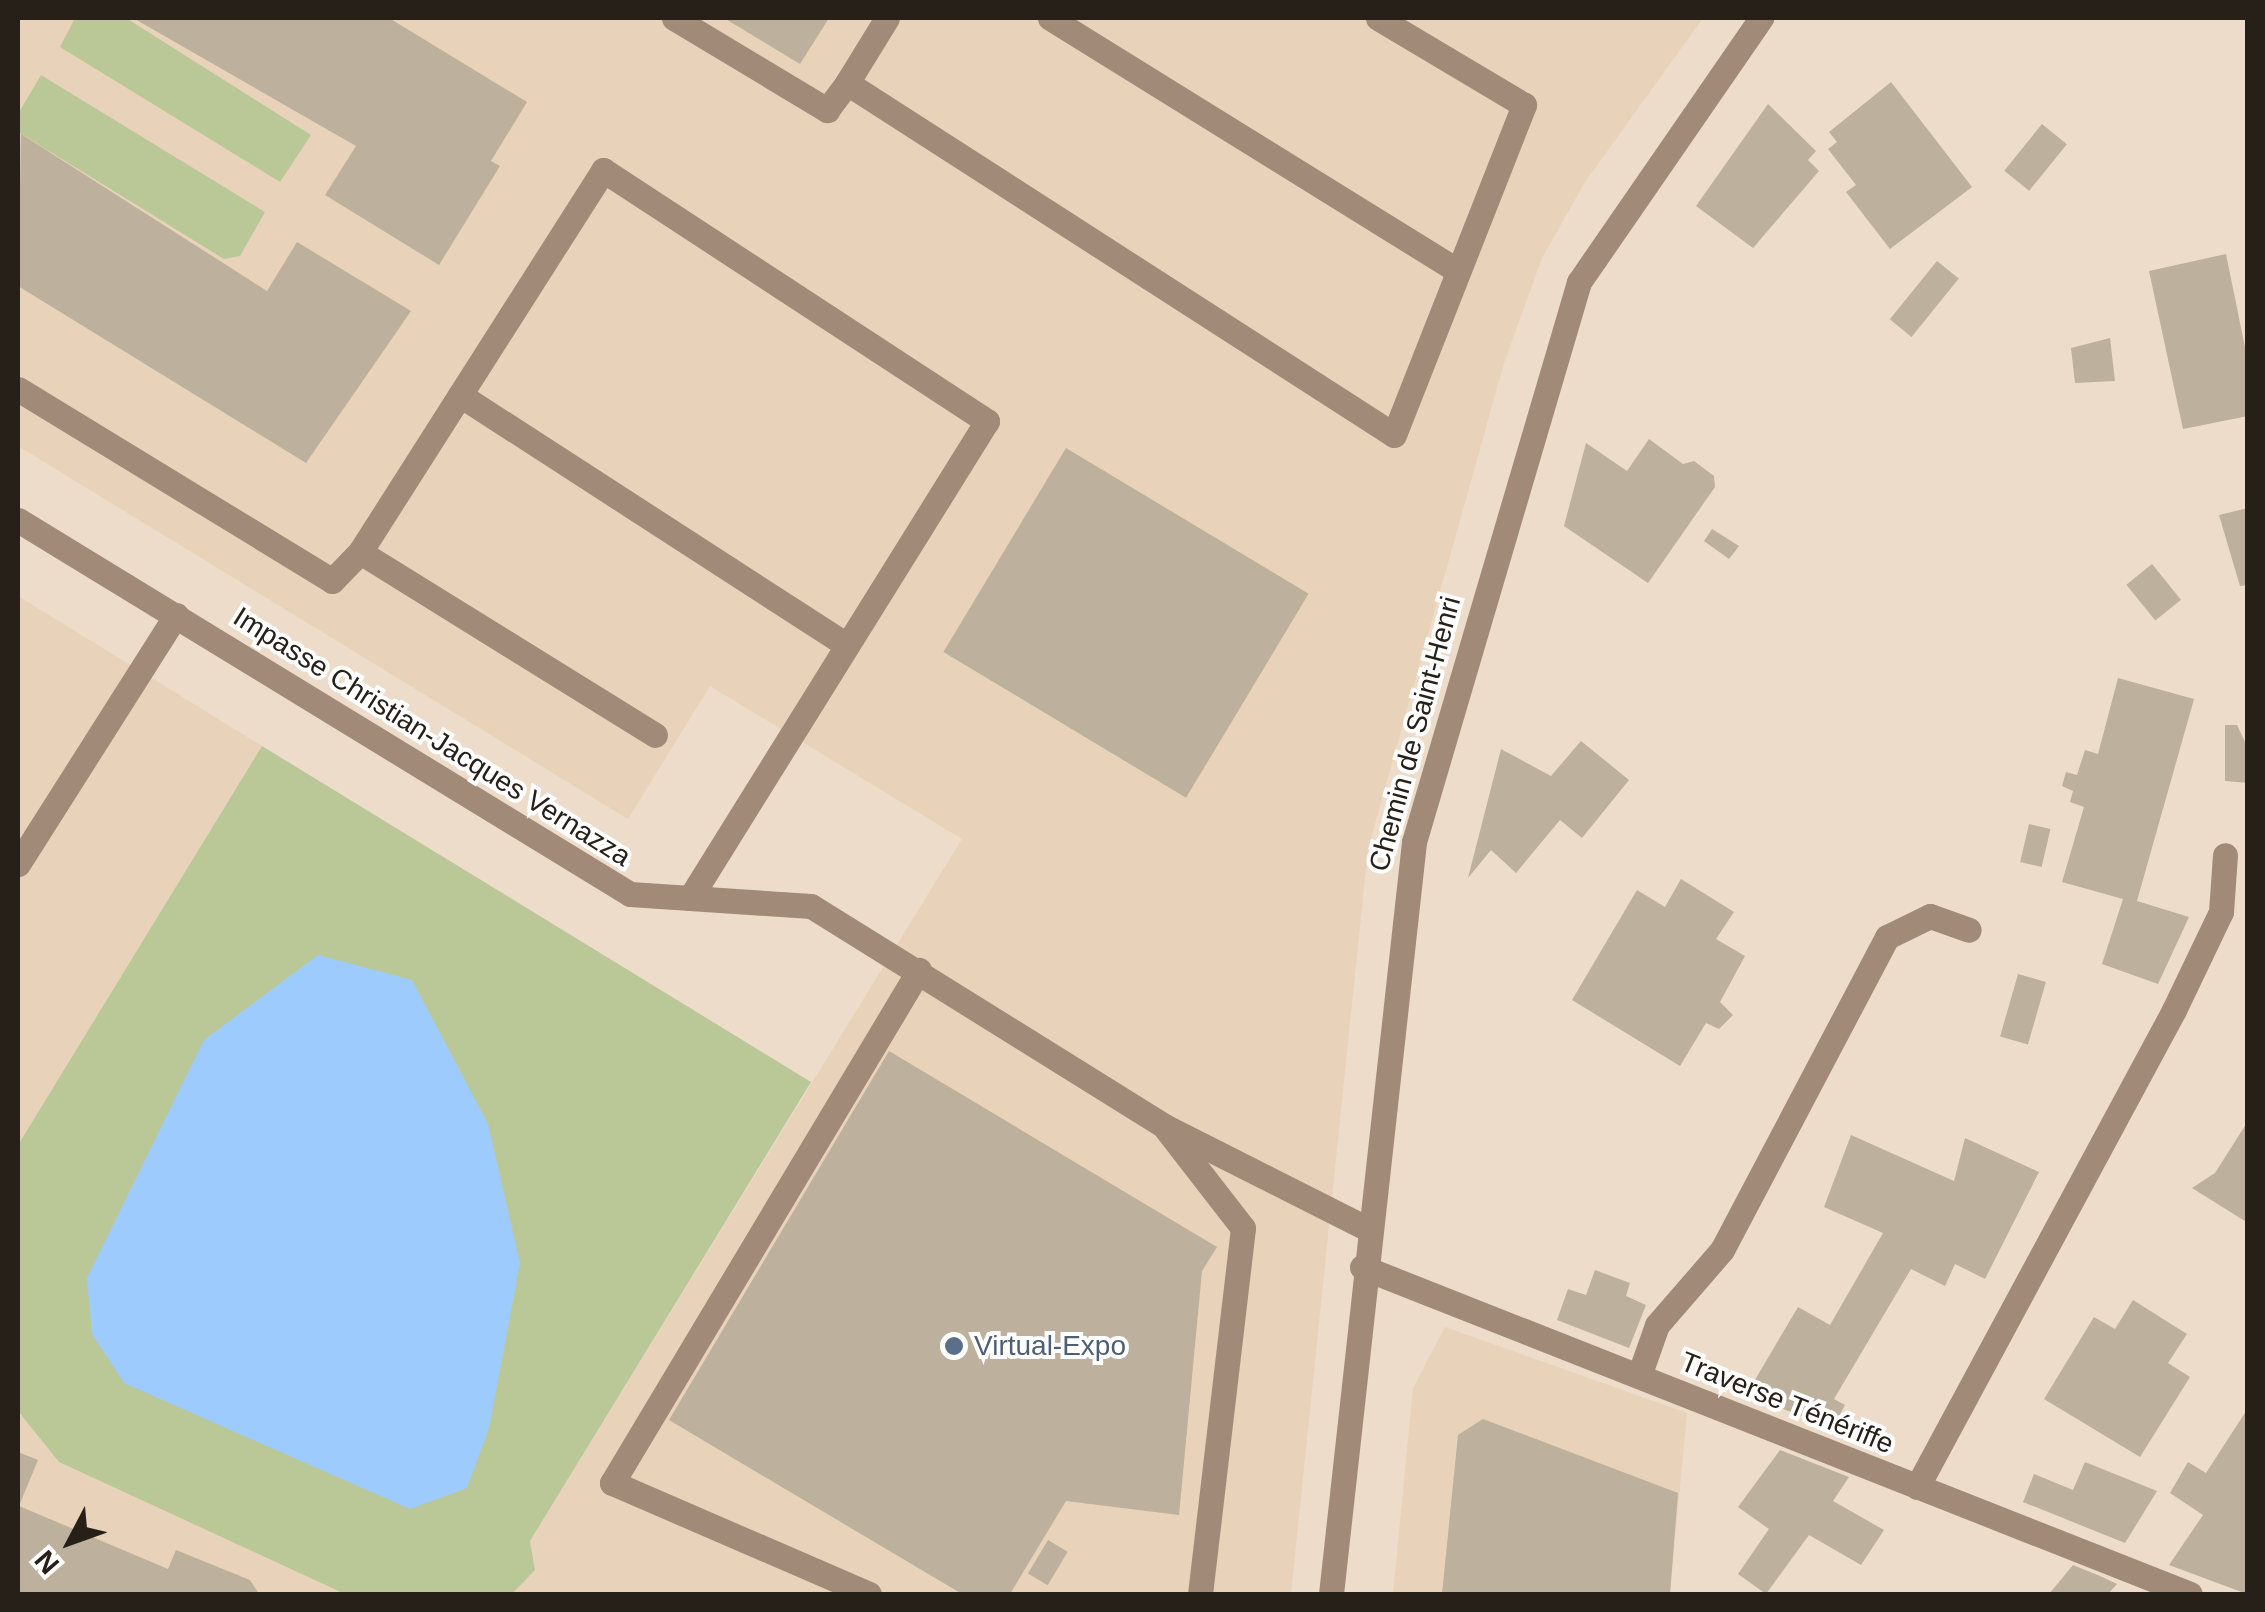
<!DOCTYPE html>
<meta charset="utf-8">
<style>
body{margin:0}
#map{position:relative;width:2265px;height:1612px;overflow:hidden;background:#eddcc9;font-family:Helvetica,sans-serif}
div>[style]{position:absolute}
.built>*{inset:0;background:#e8d2b9}
.green>*{inset:0;background:#bac897}
.water>*{inset:0;background:#9ecbfd}
.building>*{inset:0;background:#bdb09c;transform-origin:0 0}
.minor>*{height:25px;margin:-12.5px;padding:0 12.5px;transform-origin:12.5px;border-radius:12.5px;background:#a28a79}
.dots>*{width:28px;height:28px;translate:-50% -50%;box-sizing:border-box;border:5px solid #fff;border-radius:50%}
span{translate:-50% -50%;white-space:nowrap;text-align:center;line-height:1.15;-webkit-text-stroke:8px #fff;paint-order:stroke}
.street-label{font-size:28px;color:#262019}
.service-label{font-size:28px;color:#4e5e75}
.left{translate:0 -50%;text-align:left}
.frame{position:absolute;inset:0;border:20px solid #262019;pointer-events:none}
.north{position:absolute;left:20px;top:1492px;width:100px;height:100px;-webkit-text-stroke:8px #fff;paint-order:stroke;rotate:229deg;font-size:28px;font-weight:700;line-height:40px;text-align:center;color:#262019}
.north::after{content:'';display:block;margin:auto;width:35px;height:45px;background:#262019;clip-path:polygon(50% 0,100% 100%,50% 72%,0 100%)}
</style>
<div id="map">
<div class="built">
<i style="clip-path:polygon(18px 18px,1703px 18px,1585px 182px,1542px 258px,1504px 363px,1368px 849px,1291px 1594px,512px 1594px,535px 1570px,530px 1541px,962px 839px,710px 686px,628px 819px,18px 446px)"></i>
<i style="clip-path:polygon(18px 596px,262px 746px,18px 1145px)"></i>
<i style="clip-path:polygon(1445px 1327px,1687px 1413px,1670px 1594px,1393px 1594px,1413px 1388px)"></i>
<i style="clip-path:polygon(18px 1411px,59px 1462px,345px 1594px,18px 1594px)"></i>
</div>
<div class="green">
<i style="clip-path:polygon(75px 18px,126px 18px,311px 135px,280px 182px,60px 47px)"></i>
<i style="clip-path:polygon(41px 75px,265px 212px,240px 256px,224px 259px,18px 132px,18px 114px)"></i>
<i style="clip-path:polygon(262px 746px,811px 1082px,530px 1541px,535px 1570px,512px 1594px,345px 1594px,59px 1462px,18px 1411px,18px 1145px)"></i>
</div>
<div class="water">
<i style="clip-path:polygon(318px 955px,412px 980px,488px 1124px,520px 1263px,489px 1428px,467px 1488px,410px 1509px,124px 1383px,92px 1334px,87px 1278px,204px 1040px)"></i>
</div>
<div class="building">
<i style="clip-path:polygon(133px 18px,389px 18px,527px 102px,491px 161px,500px 166px,439px 265px,325px 195px,356px 146px)"></i>
<i style="clip-path:polygon(724px 18px,829px 18px,800px 64px)"></i>
<i style="clip-path:polygon(1891px 82px,1972px 187px,1890px 249px,1846px 192px,1856px 185px,1828px 149px,1837px 142px,1829px 132px)"></i>
<i style="clip-path:polygon(1768px 104px,1816px 151px,1808px 160px,1819px 171px,1753px 248px,1696px 206px)"></i>
<i style="left:2042px;top:124px;width:32px;height:60px;rotate:39deg"></i>
<i style="clip-path:polygon(21px 134px,267px 291px,297px 242px,411px 311px,306px 463px,18px 286px)"></i>
<i style="clip-path:polygon(2226px 254px,2248px 362px,2248px 416px,2183px 429px,2149px 271px)"></i>
<i style="left:1937px;top:261px;width:28px;height:75px;rotate:39deg"></i>
<i style="clip-path:polygon(2110px 338px,2115px 381px,2075px 383px,2071px 348px)"></i>
<i style="clip-path:polygon(1649px 439px,1683px 464px,1694px 461px,1714px 476px,1715px 487px,1648px 583px,1564px 526px,1586px 443px,1627px 471px)"></i>
<i style="left:1066px;top:448px;width:283px;height:238px;rotate:31deg"></i>
<i style="clip-path:polygon(2248px 508px,2248px 585px,2240px 586px,2219px 515px)"></i>
<i style="clip-path:polygon(1712px 529px,1739px 546px,1729px 559px,1704px 541px)"></i>
<i style="left:2152px;top:564px;width:46px;height:33px;rotate:51deg"></i>
<i style="clip-path:polygon(2118px 678px,2194px 699px,2137px 901px,2189px 917px,2158px 984px,2102px 964px,2123px 899px,2062px 882px,2084px 807px,2070px 802px,2073px 791px,2062px 786px,2066px 772px,2077px 775px,2085px 750px,2098px 754px)"></i>
<i style="clip-path:polygon(2225px 725px,2237px 725px,2248px 748px,2248px 783px,2225px 781px)"></i>
<i style="clip-path:polygon(1581px 741px,1629px 780px,1582px 838px,1560px 820px,1516px 873px,1491px 850px,1468px 878px,1501px 749px,1551px 776px)"></i>
<i style="left:2029px;top:824px;width:22px;height:39px;rotate:13deg"></i>
<i style="clip-path:polygon(1681px 879px,1734px 912px,1716px 939px,1745px 956px,1720px 1002px,1733px 1015px,1719px 1029px,1706px 1023px,1680px 1066px,1572px 1000px,1637px 890px,1665px 907px)"></i>
<i style="left:2018px;top:974px;width:29px;height:65px;rotate:16deg"></i>
<i style="clip-path:polygon(889px 1051px,1217px 1247px,1202px 1271px,1179px 1515px,1066px 1501px,1010px 1594px,962px 1594px,669px 1420px)"></i>
<i style="clip-path:polygon(2248px 1121px,2248px 1223px,2192px 1188px,2215px 1173px)"></i>
<i style="clip-path:polygon(1851px 1135px,1954px 1181px,1965px 1138px,2039px 1172px,1985px 1279px,1955px 1264px,1945px 1286px,1911px 1269px,1834px 1399px,1845px 1405px,1838px 1418px,1827px 1412px,1820px 1423px,1746px 1395px,1798px 1307px,1830px 1325px,1883px 1233px,1824px 1207px)"></i>
<i style="clip-path:polygon(1595px 1270px,1630px 1283px,1626px 1296px,1646px 1305px,1629px 1348px,1557px 1320px,1568px 1289px,1586px 1295px)"></i>
<i style="clip-path:polygon(2133px 1300px,2187px 1334px,2168px 1363px,2190px 1377px,2140px 1457px,2044px 1399px,2094px 1317px,2115px 1329px)"></i>
<i style="clip-path:polygon(2248px 1408px,2248px 1594px,2247px 1594px,2169px 1565px,2203px 1515px,2170px 1493px,2188px 1462px,2206px 1473px)"></i>
<i style="clip-path:polygon(1483px 1419px,1678px 1493px,1670px 1594px,1442px 1594px,1458px 1435px)"></i>
<i style="clip-path:polygon(1780px 1450px,1849px 1477px,1833px 1501px,1884px 1530px,1861px 1565px,1809px 1535px,1766px 1594px,1738px 1574px,1769px 1529px,1738px 1507px)"></i>
<i style="clip-path:polygon(18px 1452px,38px 1460px,19px 1506px,168px 1569px,176px 1550px,250px 1580px,259px 1594px,18px 1594px)"></i>
<i style="clip-path:polygon(2085px 1462px,2157px 1491px,2125px 1543px,2023px 1502px,2034px 1474px,2073px 1490px)"></i>
<i style="left:1048px;top:1540px;width:23px;height:39px;rotate:31deg"></i>
<i style="clip-path:polygon(2073px 1565px,2100px 1576px,2117px 1584px,2108px 1594px,2049px 1594px)"></i>
</div>
<div class="minor">
<i style="left:674px;top:18px;width:179px;rotate:31deg"></i>
<i style="left:827px;top:110px;width:34px;rotate:-53deg"></i>
<i style="left:887px;top:18px;width:76px;rotate:121.6deg"></i>
<i style="left:847px;top:83px;width:650px;rotate:32.76deg"></i>
<i style="left:1394px;top:435px;width:355px;rotate:-68.5deg"></i>
<i style="left:1524px;top:105px;width:170px;rotate:-149.2deg"></i>
<i style="left:1050px;top:18px;width:478px;rotate:31.8deg"></i>
<i style="left:18px;top:389px;width:368px;rotate:31.4deg"></i>
<i style="left:332px;top:581px;width:40px;rotate:-46deg"></i>
<i style="left:360px;top:552px;width:453px;rotate:-57.5deg"></i>
<i style="left:603px;top:170px;width:459px;rotate:33.2deg"></i>
<i style="left:987px;top:421px;width:562px;rotate:121.91deg"></i>
<i style="left:460px;top:395px;width:460px;rotate:32.9deg"></i>
<i style="left:18px;top:520px;width:717px;rotate:31.43deg"></i>
<i style="left:630px;top:894px;width:181px;rotate:3.8deg"></i>
<i style="left:811px;top:906px;width:416px;rotate:31.9deg"></i>
<i style="left:1164px;top:1126px;width:226px;rotate:26.8deg"></i>
<i style="left:360px;top:552px;width:347px;rotate:31.8deg"></i>
<i style="left:18px;top:864px;width:295px;rotate:-57.6deg"></i>
<i style="left:1167px;top:1130px;width:124px;rotate:52.2deg"></i>
<i style="left:1243px;top:1228px;width:369px;rotate:96.7deg"></i>
<i style="left:1362px;top:1267px;width:890px;rotate:21.55deg"></i>
<i style="left:1639px;top:1376px;width:54px;rotate:-70.6deg"></i>
<i style="left:1657px;top:1325px;width:99px;rotate:-49.1deg"></i>
<i style="left:1722px;top:1250px;width:354px;rotate:-62.2deg"></i>
<i style="left:1887px;top:937px;width:48px;rotate:-26deg"></i>
<i style="left:1930px;top:916px;width:41px;rotate:19.7deg"></i>
<i style="left:1917px;top:1487px;width:542px;rotate:-61.68deg"></i>
<i style="left:2174px;top:1010px;width:109px;rotate:-64.4deg"></i>
<i style="left:2221px;top:912px;width:57px;rotate:-86deg"></i>
<i style="left:869px;top:1594px;width:280px;rotate:-156.6deg"></i>
<i style="left:612px;top:1483px;width:598px;rotate:-59.1deg"></i>
<i style="left:1331px;top:1594px;width:757px;rotate:-83.7deg"></i>
<i style="left:1414px;top:842px;width:584px;rotate:-73.58deg"></i>
<i style="left:1579px;top:282px;width:321px;rotate:-55.4deg"></i>
</div>
<div class="dots">
<i style="left:954px;top:1346px;background:#5c6f8a"></i>
</div>
<div class="street-label">
<span style="left:1415px;top:734px;rotate:-75deg">Chemin de Saint-Henri</span>
<span style="left:432px;top:737px;rotate:32deg">Impasse Christian-Jacques Vernazza</span>
<span style="left:1787px;top:1403px;rotate:22deg">Traverse Ténériffe</span>
</div>
<div class="service-label">
<span class="left" style="left:974px;top:1346px">Virtual-Expo</span>
</div>
<div class="frame"></div>
<div class="north">N</div>
</div>
